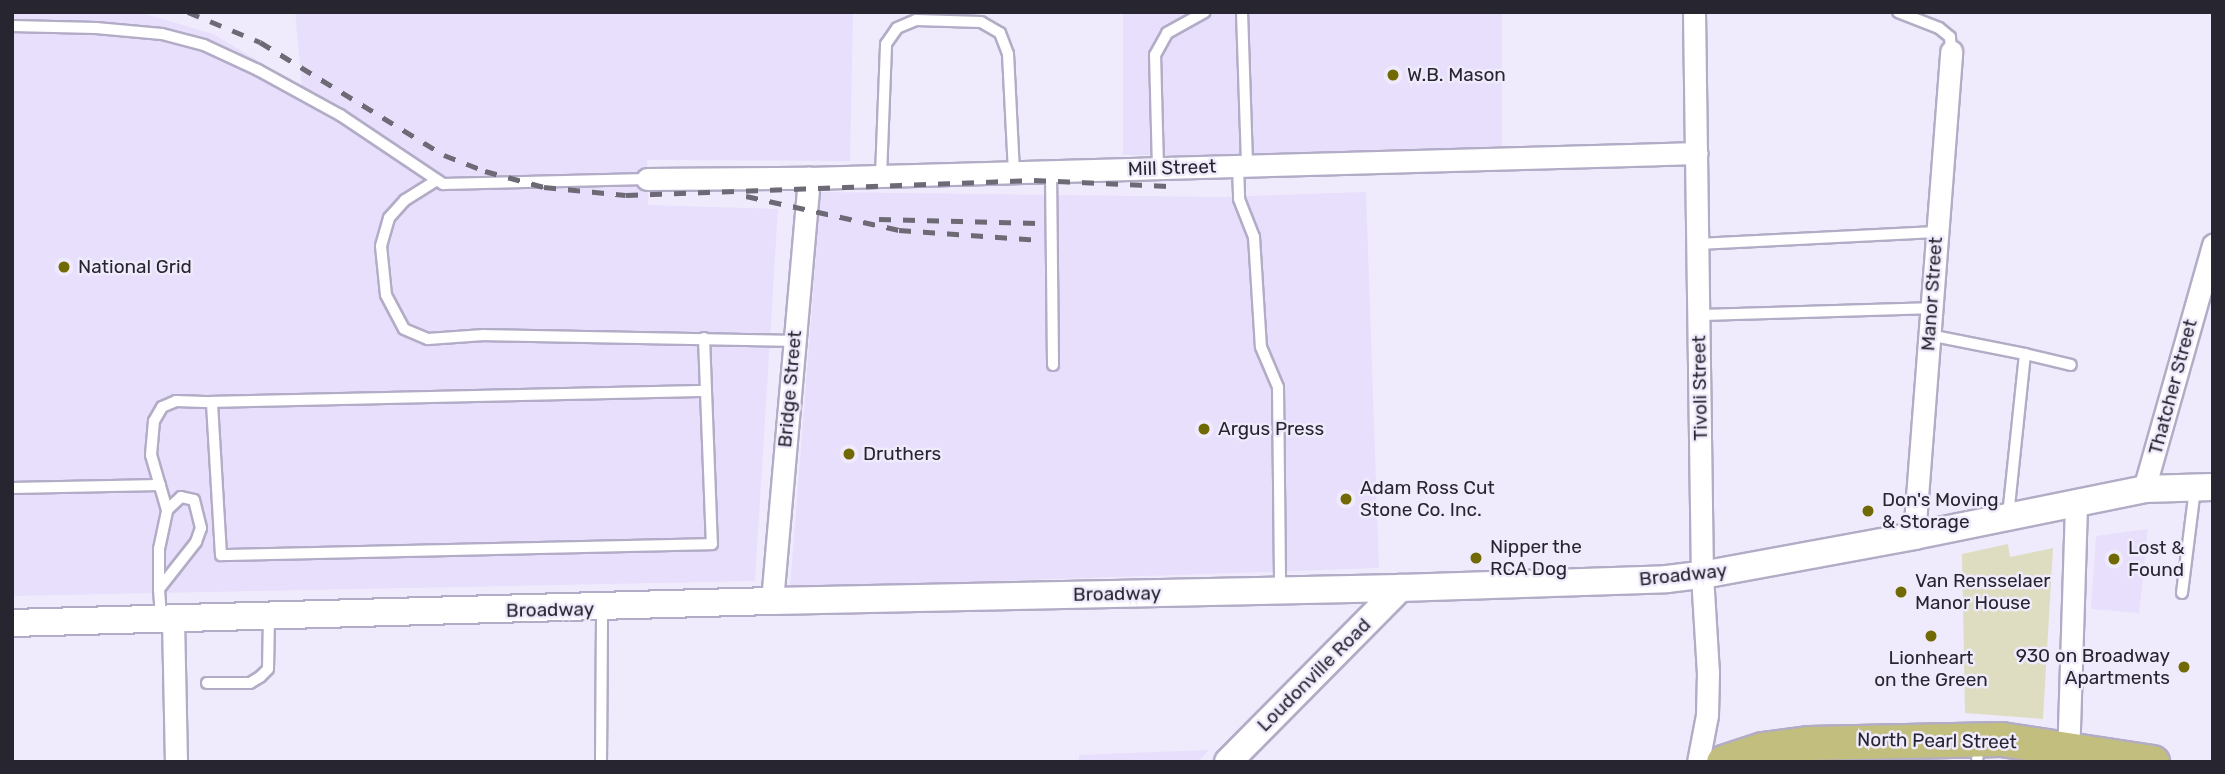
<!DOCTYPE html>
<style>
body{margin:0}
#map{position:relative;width:2225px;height:774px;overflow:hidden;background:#f0ebfc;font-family:Rubik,sans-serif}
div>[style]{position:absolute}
.built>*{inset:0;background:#e7dffb;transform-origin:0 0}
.green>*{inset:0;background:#deddc1}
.roads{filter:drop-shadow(2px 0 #b3acc6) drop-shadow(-2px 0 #b3acc6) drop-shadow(0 2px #b3acc6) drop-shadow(0 -2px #b3acc6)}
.service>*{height:10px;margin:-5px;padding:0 5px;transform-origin:5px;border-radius:5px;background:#fff}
.minor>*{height:21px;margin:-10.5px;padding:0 10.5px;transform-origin:10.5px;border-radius:10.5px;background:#fff}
.tertiary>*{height:26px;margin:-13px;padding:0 13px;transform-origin:13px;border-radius:13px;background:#fff}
.primary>*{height:33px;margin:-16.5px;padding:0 16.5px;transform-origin:16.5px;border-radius:16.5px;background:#c2be7e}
.rail>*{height:5px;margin-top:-2.5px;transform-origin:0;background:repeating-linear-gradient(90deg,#6d6a76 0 12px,transparent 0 24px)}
.dots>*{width:19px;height:19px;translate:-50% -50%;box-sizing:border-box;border:4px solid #f0ebfc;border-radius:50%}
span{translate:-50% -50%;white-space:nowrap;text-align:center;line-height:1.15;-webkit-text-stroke:5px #f0ebfc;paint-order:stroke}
.poi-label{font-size:19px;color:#27252f}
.left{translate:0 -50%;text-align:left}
.right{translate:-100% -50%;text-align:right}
.street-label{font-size:19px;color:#27252f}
.frame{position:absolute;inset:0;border:14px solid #27252f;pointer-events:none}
</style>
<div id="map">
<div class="built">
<i style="clip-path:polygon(12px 12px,139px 12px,213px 34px,302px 87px,295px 12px,853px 12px,850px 161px,647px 160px,648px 205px,778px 209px,755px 581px,12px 596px)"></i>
<i style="left:1123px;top:12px;width:379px;height:143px"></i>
<i style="clip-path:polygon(821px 192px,1218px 197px,1366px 192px,1379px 568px,790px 588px)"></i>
<i style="clip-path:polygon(2148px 529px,2139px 613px,2091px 609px,2096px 536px)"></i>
<i style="clip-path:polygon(1209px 750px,1198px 762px,1079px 762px,1079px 755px)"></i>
</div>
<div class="green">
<i style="clip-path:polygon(2008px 544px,2010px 557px,2053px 548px,2043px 719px,1965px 713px,1962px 554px)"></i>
</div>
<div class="roads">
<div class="service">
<i style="left:1242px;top:12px;width:154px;rotate:88.1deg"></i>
<i style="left:1898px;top:12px;width:44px;rotate:21.3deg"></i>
<i style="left:1939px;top:28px;width:14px;rotate:39deg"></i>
<i style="left:1950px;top:37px;width:14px;rotate:86deg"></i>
<i style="left:12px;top:26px;width:84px;rotate:1.4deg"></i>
<i style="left:96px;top:28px;width:66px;rotate:5.2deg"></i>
<i style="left:162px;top:34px;width:43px;rotate:14.7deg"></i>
<i style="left:204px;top:45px;width:60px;rotate:24.8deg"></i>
<i style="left:258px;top:70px;width:94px;rotate:28.8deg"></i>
<i style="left:340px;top:115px;width:124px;rotate:33.8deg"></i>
<i style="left:443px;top:184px;width:204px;rotate:-1.4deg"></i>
<i style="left:1238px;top:166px;width:33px;rotate:88deg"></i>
<i style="left:1239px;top:199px;width:41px;rotate:68.5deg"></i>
<i style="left:1254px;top:237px;width:110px;rotate:86.4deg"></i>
<i style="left:1261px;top:347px;width:43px;rotate:67deg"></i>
<i style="left:1278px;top:387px;width:204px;rotate:89.4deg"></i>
<i style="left:1158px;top:168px;width:113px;rotate:-91.5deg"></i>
<i style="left:1155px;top:55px;width:25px;rotate:-61deg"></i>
<i style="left:1167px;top:33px;width:43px;rotate:-28.9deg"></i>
<i style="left:1051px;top:171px;width:194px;rotate:89.4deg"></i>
<i style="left:881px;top:176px;width:132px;rotate:-87.8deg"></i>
<i style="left:886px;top:44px;width:19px;rotate:-55deg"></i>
<i style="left:897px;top:28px;width:21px;rotate:-23deg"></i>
<i style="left:916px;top:20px;width:65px;rotate:1.8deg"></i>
<i style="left:981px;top:22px;width:22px;rotate:30deg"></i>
<i style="left:1000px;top:33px;width:22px;rotate:69deg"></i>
<i style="left:1008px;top:54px;width:118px;rotate:87.1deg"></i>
<i style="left:437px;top:180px;width:38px;rotate:148deg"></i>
<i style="left:405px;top:200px;width:24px;rotate:132deg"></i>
<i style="left:389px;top:218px;width:29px;rotate:106deg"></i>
<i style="left:381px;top:246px;width:49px;rotate:84.2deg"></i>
<i style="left:386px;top:295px;width:38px;rotate:62deg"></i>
<i style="left:404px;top:329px;width:26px;rotate:23deg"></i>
<i style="left:428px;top:339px;width:56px;rotate:-4.1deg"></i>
<i style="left:484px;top:335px;width:310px;rotate:1.1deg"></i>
<i style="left:1698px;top:244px;width:238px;rotate:-2.9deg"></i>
<i style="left:1699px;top:315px;width:232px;rotate:-1.7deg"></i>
<i style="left:1929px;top:335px;width:98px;rotate:11.2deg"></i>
<i style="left:2025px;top:354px;width:163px;rotate:96deg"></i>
<i style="left:704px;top:338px;width:53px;rotate:87.8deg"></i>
<i style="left:706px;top:391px;width:153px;rotate:87.8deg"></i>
<i style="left:712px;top:544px;width:491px;rotate:178.7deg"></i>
<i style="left:221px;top:555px;width:153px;rotate:-93.4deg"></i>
<i style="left:212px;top:402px;width:494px;rotate:-1.3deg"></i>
<i style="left:2025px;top:354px;width:47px;rotate:13.4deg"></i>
<i style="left:12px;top:488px;width:148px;rotate:-1.2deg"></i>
<i style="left:167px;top:510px;width:57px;rotate:-106.2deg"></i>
<i style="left:151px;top:455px;width:34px;rotate:-85deg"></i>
<i style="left:154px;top:421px;width:16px;rotate:-60deg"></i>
<i style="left:162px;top:407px;width:15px;rotate:-23deg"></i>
<i style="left:176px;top:401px;width:36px;rotate:2deg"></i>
<i style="left:159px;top:589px;width:40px;rotate:-90deg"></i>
<i style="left:159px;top:549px;width:40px;rotate:-78deg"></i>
<i style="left:167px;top:510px;width:19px;rotate:-43deg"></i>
<i style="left:181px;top:497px;width:13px;rotate:13deg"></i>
<i style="left:194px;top:500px;width:29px;rotate:76deg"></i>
<i style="left:201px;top:528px;width:15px;rotate:110deg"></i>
<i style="left:196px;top:542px;width:60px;rotate:128.2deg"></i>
<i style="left:159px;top:589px;width:28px;rotate:86deg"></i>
<i style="left:2182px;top:593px;width:106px;rotate:-82.9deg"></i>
<i style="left:207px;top:683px;width:43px"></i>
<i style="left:250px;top:683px;width:12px;rotate:-31deg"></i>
<i style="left:260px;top:677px;width:11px;rotate:-45deg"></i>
<i style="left:268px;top:669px;width:52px;rotate:-88.9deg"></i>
<i style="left:601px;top:762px;width:153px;rotate:-89.6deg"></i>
<i style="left:1977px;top:762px;width:21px;rotate:-85deg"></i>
</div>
<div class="minor">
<i style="left:1694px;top:12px;width:563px;rotate:89.19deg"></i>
<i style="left:1702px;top:575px;width:98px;rotate:86.5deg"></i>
<i style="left:1708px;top:673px;width:42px;rotate:91.4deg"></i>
<i style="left:1707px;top:715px;width:48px;rotate:100.8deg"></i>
<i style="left:647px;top:179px;width:162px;rotate:-0.4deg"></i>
<i style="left:809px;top:178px;width:888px;rotate:-1.61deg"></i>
<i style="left:2144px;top:489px;width:254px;rotate:-74.2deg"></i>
<i style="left:1914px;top:536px;width:486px;rotate:-85.6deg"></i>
<i style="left:772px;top:601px;width:425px;rotate:-85deg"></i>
<i style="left:173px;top:619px;width:143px;rotate:88.8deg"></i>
<i style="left:2068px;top:760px;width:257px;rotate:-88.2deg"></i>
</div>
<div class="tertiary">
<i style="left:12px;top:623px;width:760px;rotate:-1.66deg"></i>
<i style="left:772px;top:601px;width:628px;rotate:-1.19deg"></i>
<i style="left:1400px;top:588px;width:267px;rotate:-1.9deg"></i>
<i style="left:1667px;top:579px;width:35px;rotate:-7deg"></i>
<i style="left:1702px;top:575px;width:216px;rotate:-10.4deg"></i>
<i style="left:1914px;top:536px;width:235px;rotate:-11.5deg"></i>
<i style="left:2144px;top:489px;width:69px;rotate:-1.7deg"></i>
<i style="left:1228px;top:762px;width:245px;rotate:-45.3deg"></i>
</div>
<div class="primary">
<i style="left:1723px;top:762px;width:41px;rotate:-18.4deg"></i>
<i style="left:1762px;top:749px;width:46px;rotate:-7.4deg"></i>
<i style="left:1808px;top:743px;width:193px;rotate:-1.2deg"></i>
<i style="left:2001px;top:739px;width:153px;rotate:8.7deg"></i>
</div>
</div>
<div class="rail">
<i style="left:188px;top:12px;width:78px;rotate:22.6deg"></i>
<i style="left:260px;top:42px;width:216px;rotate:31.6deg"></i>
<i style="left:444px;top:155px;width:44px;rotate:21.3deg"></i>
<i style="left:485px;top:171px;width:61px;rotate:15.2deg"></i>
<i style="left:544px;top:187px;width:82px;rotate:5.6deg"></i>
<i style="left:626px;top:195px;width:408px;rotate:-2.1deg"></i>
<i style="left:1034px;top:180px;width:135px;rotate:2.5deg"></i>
<i style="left:746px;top:196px;width:157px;rotate:12.5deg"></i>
<i style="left:899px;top:230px;width:138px;rotate:4.1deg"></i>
<i style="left:879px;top:219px;width:159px;rotate:1.4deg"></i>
</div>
<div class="dots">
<i style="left:1393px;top:75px;background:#716a04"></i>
<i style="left:64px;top:267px;background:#716a04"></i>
<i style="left:1204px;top:429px;background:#716a04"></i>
<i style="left:849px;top:454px;background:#716a04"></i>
<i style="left:1346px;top:499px;background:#716a04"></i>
<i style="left:1868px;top:511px;background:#716a04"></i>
<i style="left:1476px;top:558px;background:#716a04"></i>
<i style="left:2114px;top:559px;background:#716a04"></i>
<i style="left:1901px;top:592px;background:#716a04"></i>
<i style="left:1931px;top:636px;background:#716a04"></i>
<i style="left:2184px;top:667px;background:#716a04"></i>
</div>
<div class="poi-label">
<span class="left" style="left:1407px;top:75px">W.B. Mason</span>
<span class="left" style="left:78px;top:267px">National Grid</span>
<span class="left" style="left:1218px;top:429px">Argus Press</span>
<span class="left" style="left:863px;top:454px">Druthers</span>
<span class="left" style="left:1360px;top:499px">Adam Ross Cut<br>Stone Co. Inc.</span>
<span class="left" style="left:1882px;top:511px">Don's Moving<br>&amp; Storage</span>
<span class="left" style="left:1490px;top:558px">Nipper the<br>RCA Dog</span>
<span class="left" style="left:2128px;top:559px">Lost &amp;<br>Found</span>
<span class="left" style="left:1915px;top:592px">Van Rensselaer<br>Manor House</span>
<span class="right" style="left:2170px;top:667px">930 on Broadway<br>Apartments</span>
<span style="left:1931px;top:669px">Lionheart<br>on the Green</span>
</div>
<div class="street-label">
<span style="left:1172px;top:168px;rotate:-2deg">Mill Street</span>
<span style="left:1932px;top:294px;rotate:-86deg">Manor Street</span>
<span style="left:2173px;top:387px;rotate:-75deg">Thatcher Street</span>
<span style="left:1700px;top:388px;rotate:-91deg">Tivoli Street</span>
<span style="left:790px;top:389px;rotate:-85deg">Bridge Street</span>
<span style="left:1683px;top:575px;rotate:-6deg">Broadway</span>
<span style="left:1117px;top:594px;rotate:-1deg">Broadway</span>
<span style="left:550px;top:610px;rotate:-1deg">Broadway</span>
<span style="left:1314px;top:675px;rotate:-45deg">Loudonville Road</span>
<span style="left:1937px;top:741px;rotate:1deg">North Pearl Street</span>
</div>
<div class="frame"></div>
</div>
